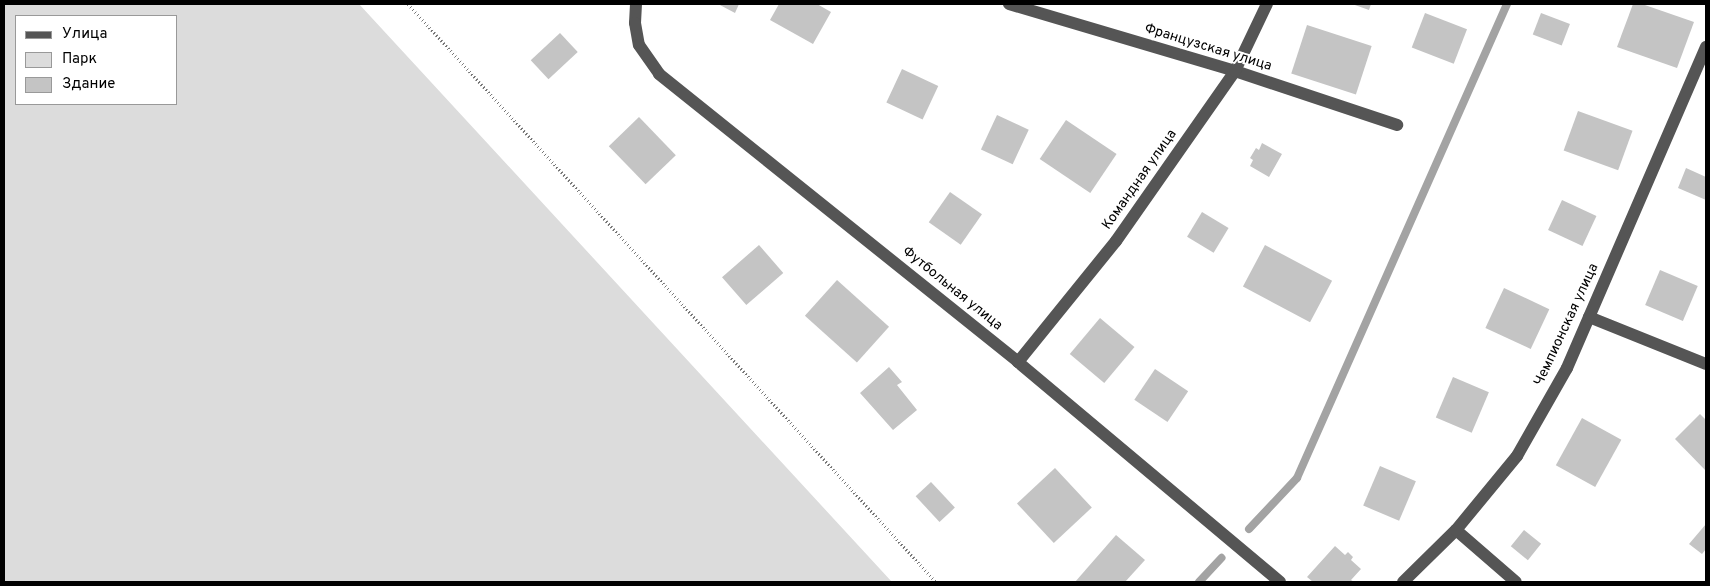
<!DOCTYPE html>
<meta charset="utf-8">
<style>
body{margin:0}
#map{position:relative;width:1710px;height:586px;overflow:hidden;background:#fff;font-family:Overpass,sans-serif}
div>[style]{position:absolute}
.green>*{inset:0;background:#dcdcdc}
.stream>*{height:8px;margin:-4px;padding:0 4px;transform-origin:4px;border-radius:4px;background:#a3a3a3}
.building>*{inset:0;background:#c4c4c4;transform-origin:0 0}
.path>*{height:3px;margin-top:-1.5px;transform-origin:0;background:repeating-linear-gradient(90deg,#777 0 1px,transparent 0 3.5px)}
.minor>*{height:12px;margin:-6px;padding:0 6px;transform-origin:6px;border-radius:6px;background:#555}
span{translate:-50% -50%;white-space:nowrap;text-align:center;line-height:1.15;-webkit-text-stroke:4px #fff;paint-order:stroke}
.street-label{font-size:14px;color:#000}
.frame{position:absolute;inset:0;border:5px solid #000;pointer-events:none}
.legend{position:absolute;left:15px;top:15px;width:162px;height:90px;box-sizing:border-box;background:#fff;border:1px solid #999;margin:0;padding:6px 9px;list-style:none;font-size:15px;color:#000}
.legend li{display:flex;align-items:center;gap:10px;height:25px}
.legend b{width:25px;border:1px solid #999}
</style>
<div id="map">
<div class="green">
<i style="clip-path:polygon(evenodd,4px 4px,359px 4px,892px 582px,4px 582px,4px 4px,16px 16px,176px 16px,176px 104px,16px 104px,16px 16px)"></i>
</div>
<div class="stream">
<i style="left:1249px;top:529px;width:70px;rotate:-46.7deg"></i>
<i style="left:1297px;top:478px;width:518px;rotate:-66.1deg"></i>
<i style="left:1199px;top:582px;width:33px;rotate:-47deg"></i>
</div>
<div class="building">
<i style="clip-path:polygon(718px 4px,739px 4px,735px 13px)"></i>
<i style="clip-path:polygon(779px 4px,817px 4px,831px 12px,813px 44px,770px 20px)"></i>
<i style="clip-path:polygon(1352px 4px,1371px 4px,1369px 10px)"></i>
<i style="clip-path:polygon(1633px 4px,1642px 4px,1694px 22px,1677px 68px,1617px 47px)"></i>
<i style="left:1425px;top:13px;width:45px;height:37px;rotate:21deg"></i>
<i style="left:1541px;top:13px;width:31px;height:23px;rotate:21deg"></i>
<i style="left:1307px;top:25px;width:68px;height:51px;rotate:18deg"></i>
<i style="left:560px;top:33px;width:26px;height:40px;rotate:47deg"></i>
<i style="left:902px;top:69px;width:40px;height:37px;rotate:25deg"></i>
<i style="left:1578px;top:111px;width:58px;height:42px;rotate:20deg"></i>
<i style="left:997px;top:115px;width:35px;height:38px;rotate:25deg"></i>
<i style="left:639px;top:117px;width:53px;height:42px;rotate:46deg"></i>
<i style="left:1066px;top:120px;width:61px;height:47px;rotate:34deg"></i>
<i style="clip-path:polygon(1262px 143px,1282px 154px,1269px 177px,1250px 166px,1253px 160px,1250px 158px,1256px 148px,1259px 150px)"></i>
<i style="clip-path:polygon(1686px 168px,1706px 177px,1706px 200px,1678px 188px)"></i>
<i style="left:950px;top:192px;width:39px;height:37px;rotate:35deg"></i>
<i style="left:1562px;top:200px;width:38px;height:33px;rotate:25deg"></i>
<i style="left:1202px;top:212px;width:31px;height:29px;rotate:31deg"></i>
<i style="left:759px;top:245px;width:37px;height:49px;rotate:49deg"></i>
<i style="left:1265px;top:245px;width:76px;height:47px;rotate:28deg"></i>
<i style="left:1660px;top:270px;width:41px;height:38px;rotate:23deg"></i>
<i style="left:837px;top:280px;width:70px;height:48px;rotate:42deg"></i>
<i style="left:1504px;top:288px;width:50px;height:44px;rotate:25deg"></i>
<i style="left:1100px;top:318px;width:45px;height:47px;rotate:40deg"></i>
<i style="clip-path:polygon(889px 367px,902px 382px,897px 385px,917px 410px,893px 430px,860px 393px)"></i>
<i style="left:1155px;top:369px;width:40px;height:37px;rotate:34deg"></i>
<i style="left:1453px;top:377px;width:39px;height:44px;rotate:23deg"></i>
<i style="clip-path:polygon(1700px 414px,1706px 420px,1706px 471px,1675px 439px)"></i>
<i style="left:1582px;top:418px;width:45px;height:54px;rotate:29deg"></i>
<i style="left:1380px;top:466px;width:39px;height:43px;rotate:23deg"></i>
<i style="left:1055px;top:468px;width:54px;height:52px;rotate:47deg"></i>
<i style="left:931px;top:482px;width:35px;height:21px;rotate:47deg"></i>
<i style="clip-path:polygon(1706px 524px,1706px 549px,1702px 554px,1689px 544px)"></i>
<i style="left:1524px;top:530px;width:22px;height:21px;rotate:39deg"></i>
<i style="clip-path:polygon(1116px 535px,1145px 560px,1125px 582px,1075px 582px)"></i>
<i style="clip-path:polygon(1335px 546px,1345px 555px,1348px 552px,1353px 557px,1351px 560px,1361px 569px,1351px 580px,1354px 582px,1313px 582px,1307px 577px)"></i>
</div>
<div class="path">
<i style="left:408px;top:4px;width:783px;rotate:47.59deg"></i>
</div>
<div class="minor">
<i style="left:636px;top:4px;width:19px;rotate:93deg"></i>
<i style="left:635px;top:23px;width:22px;rotate:80deg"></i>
<i style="left:639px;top:45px;width:35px;rotate:55deg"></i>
<i style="left:659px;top:74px;width:460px;rotate:38.7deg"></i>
<i style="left:1018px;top:362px;width:342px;rotate:40deg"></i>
<i style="left:1009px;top:4px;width:236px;rotate:16.5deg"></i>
<i style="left:1235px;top:71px;width:171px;rotate:18.4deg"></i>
<i style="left:1589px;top:317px;width:126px;rotate:21.9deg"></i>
<i style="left:1018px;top:362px;width:156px;rotate:-51deg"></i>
<i style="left:1116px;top:241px;width:208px;rotate:-55deg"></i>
<i style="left:1235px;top:71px;width:74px;rotate:-64.5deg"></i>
<i style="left:1456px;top:530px;width:79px;rotate:40.9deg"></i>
<i style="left:1403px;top:582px;width:74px;rotate:-44.5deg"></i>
<i style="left:1456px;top:530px;width:96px;rotate:-50.5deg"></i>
<i style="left:1517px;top:456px;width:101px;rotate:-60.4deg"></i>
<i style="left:1567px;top:368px;width:350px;rotate:-66.6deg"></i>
</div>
<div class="street-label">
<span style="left:1208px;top:48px;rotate:17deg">Французская улица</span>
<span style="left:1140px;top:180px;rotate:-55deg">Командная улица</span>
<span style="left:952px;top:289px;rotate:39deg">Футбольная улица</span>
<span style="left:1567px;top:325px;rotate:-65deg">Чемпионская улица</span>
</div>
<div class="frame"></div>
<ul class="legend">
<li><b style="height:6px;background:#555"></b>Улица</li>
<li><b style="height:14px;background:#dcdcdc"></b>Парк</li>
<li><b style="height:14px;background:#c4c4c4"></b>Здание</li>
</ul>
</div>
